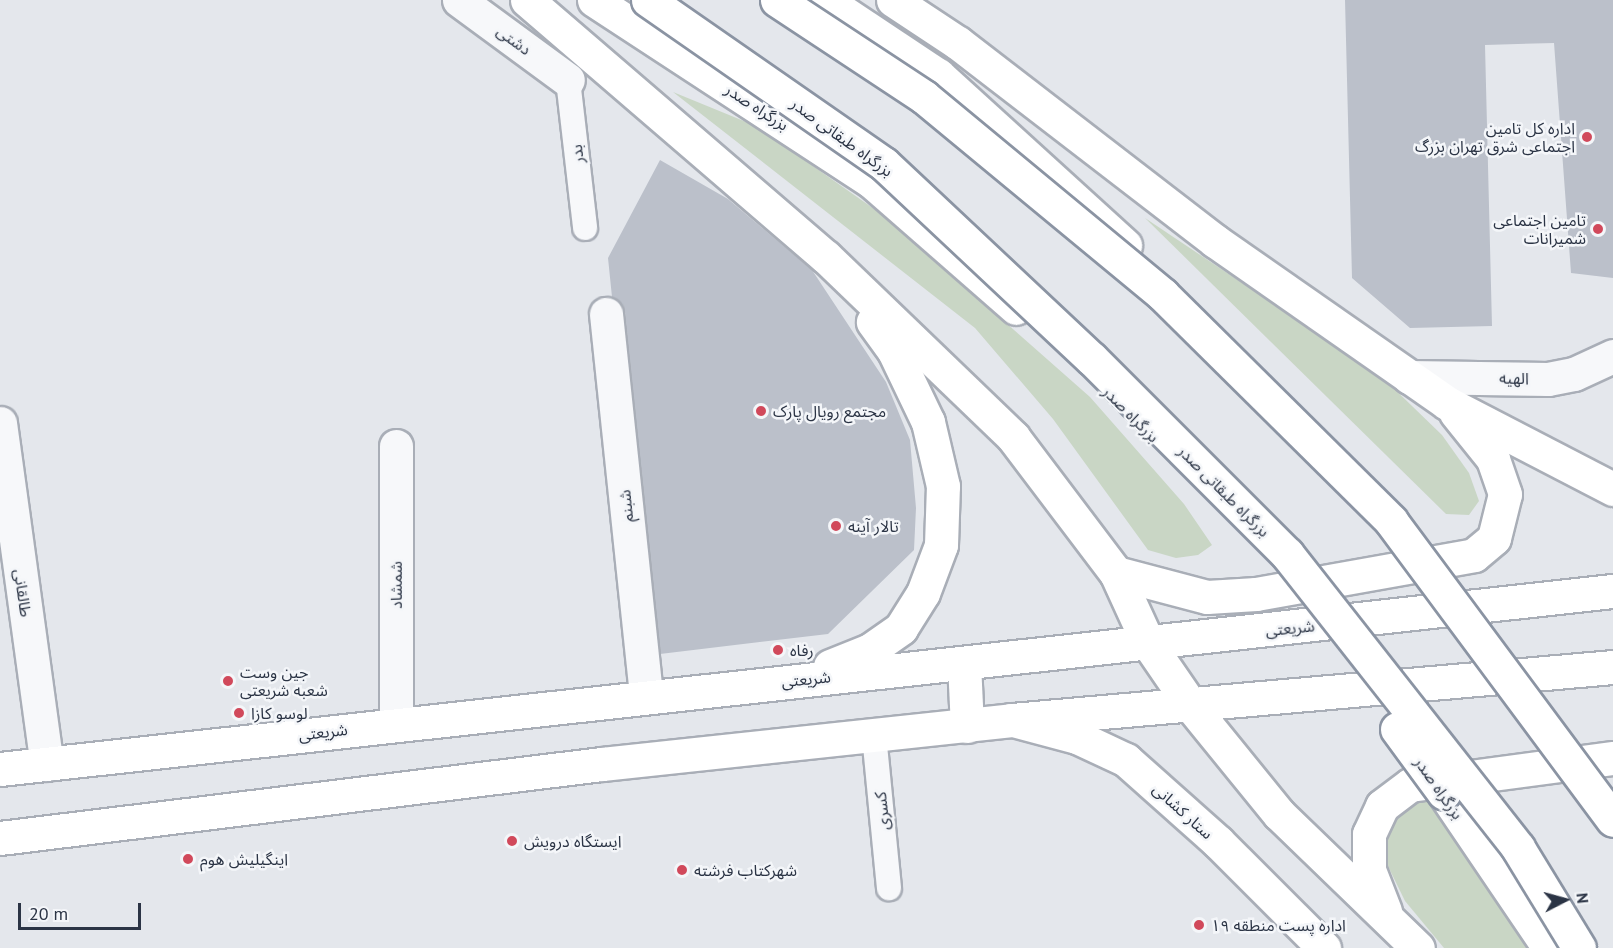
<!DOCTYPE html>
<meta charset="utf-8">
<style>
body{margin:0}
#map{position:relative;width:1613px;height:948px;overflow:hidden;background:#e4e7ec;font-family:"PT Sans","Noto Sans Arabic",sans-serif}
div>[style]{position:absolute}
.green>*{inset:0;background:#c9d6c5}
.building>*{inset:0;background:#bbc0ca}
.roads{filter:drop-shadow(2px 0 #a9aeb7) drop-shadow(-2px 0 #a9aeb7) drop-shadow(0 2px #a9aeb7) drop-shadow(0 -2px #a9aeb7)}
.lane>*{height:24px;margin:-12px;padding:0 12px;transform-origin:12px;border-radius:12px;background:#f7f8fa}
.street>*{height:33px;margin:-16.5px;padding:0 16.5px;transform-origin:16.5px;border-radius:16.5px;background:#f7f8fa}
.secondary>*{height:33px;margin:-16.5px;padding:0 16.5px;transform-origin:16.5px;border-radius:16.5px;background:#fff}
.primary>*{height:33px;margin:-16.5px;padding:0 16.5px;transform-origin:16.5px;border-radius:16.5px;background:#fff}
.highway>*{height:33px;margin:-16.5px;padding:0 16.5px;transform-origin:16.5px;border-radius:16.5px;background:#fff}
.bridges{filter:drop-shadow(2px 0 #8b94a3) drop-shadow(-2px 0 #8b94a3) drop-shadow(0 2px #8b94a3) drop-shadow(0 -2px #8b94a3)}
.highway-bridge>*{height:33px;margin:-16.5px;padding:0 16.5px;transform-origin:16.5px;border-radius:16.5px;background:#fff}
.dots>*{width:16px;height:16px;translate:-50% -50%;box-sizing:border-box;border:3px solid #f4f6f9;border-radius:50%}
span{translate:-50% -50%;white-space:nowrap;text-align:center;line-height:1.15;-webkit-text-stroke:5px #f4f6f9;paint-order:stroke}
.street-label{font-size:16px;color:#2b3445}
.poi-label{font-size:16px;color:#2b3445}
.right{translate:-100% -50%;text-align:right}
.left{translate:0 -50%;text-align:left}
.north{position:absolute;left:1535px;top:870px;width:60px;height:60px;-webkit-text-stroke:4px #f4f6f9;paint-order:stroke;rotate:84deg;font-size:16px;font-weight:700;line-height:24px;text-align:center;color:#2b3445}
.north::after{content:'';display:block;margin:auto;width:21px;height:27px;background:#2b3445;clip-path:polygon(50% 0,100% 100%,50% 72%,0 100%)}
.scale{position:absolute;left:18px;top:903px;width:123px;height:27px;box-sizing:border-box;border:3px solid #2b3445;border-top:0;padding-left:8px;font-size:18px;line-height:21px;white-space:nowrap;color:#2b3445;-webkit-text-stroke:4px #f4f6f9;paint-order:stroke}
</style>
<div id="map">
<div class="green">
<i style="clip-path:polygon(673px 92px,756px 126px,887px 218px,1090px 397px,1184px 504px,1212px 545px,1198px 555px,1176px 558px,1148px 550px,1053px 419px,975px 328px)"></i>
<i style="clip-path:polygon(1145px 218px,1381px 376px,1442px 435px,1469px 473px,1479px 501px,1469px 515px,1446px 514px)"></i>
<i style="clip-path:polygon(1435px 788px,1542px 948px,1444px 948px,1405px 901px,1385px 860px,1387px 827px,1399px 809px)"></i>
</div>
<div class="building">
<i style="clip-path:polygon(1345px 0,1613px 0,1613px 278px,1571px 273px,1554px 43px,1485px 45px,1492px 326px,1410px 328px,1352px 278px)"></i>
<i style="clip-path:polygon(660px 160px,728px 199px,812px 270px,886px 382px,910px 440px,916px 508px,914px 550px,828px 634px,660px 654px,625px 312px,612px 297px,608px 258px)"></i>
</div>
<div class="roads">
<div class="lane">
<i style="left:568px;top:80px;width:149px;rotate:83.4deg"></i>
<i style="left:874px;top:735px;width:154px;rotate:84.4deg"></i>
</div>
<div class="street">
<i style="left:459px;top:0;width:135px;rotate:36.3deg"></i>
<i style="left:606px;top:314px;width:385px;rotate:84deg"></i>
<i style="left:1409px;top:377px;width:139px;rotate:0.8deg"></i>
<i style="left:1548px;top:379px;width:26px;rotate:-11deg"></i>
<i style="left:1574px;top:374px;width:43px;rotate:-24.8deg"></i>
<i style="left:0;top:423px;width:344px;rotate:82.2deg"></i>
<i style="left:396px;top:724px;width:278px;rotate:-90deg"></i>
</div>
<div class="secondary">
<i style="left:1017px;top:721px;width:62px;rotate:14.9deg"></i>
<i style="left:1077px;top:737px;width:54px;rotate:25.1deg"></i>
<i style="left:1126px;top:760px;width:123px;rotate:41.7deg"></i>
<i style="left:1218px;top:842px;width:150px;rotate:45deg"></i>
</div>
<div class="primary">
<i style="left:527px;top:0;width:394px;rotate:40.7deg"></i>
<i style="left:826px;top:257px;width:260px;rotate:43.9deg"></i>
<i style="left:1013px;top:437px;width:171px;rotate:52.9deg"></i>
<i style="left:1116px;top:573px;width:77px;rotate:65.4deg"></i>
<i style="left:1148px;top:643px;width:78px;rotate:55.5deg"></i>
<i style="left:1192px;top:707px;width:138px;rotate:50.9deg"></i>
<i style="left:1279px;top:814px;width:193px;rotate:44deg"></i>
<i style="left:893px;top:0;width:78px;rotate:33.5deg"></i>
<i style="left:958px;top:43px;width:324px;rotate:37.6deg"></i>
<i style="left:1215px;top:241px;width:283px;rotate:34.9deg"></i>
<i style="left:1447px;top:403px;width:187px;rotate:27.4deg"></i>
<i style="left:1116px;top:573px;width:94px;rotate:14.8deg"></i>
<i style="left:1207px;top:597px;width:49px;rotate:-3.5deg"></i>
<i style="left:1256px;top:594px;width:221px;rotate:-10.1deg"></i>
<i style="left:1474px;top:555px;width:26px;rotate:-40deg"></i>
<i style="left:1494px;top:538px;width:45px;rotate:-76deg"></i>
<i style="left:1505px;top:494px;width:37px;rotate:-109deg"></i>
<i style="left:1493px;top:459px;width:59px;rotate:-128.8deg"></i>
<i style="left:964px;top:663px;width:63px;rotate:87.3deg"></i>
<i style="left:830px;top:666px;width:43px;rotate:-21.8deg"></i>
<i style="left:870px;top:650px;width:38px;rotate:-35deg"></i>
<i style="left:901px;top:628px;width:41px;rotate:-57.8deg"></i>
<i style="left:923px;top:593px;width:51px;rotate:-69.4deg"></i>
<i style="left:941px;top:545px;width:59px;rotate:-88.1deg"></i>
<i style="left:943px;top:486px;width:66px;rotate:-103.2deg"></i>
<i style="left:928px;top:422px;width:79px;rotate:-115.6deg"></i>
<i style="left:894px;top:351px;width:36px;rotate:-126deg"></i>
<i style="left:0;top:769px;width:1623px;rotate:-6.3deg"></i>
<i style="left:0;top:838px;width:607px;rotate:-7.01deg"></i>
<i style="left:602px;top:764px;width:412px;rotate:-6.1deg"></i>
<i style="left:1012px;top:720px;width:603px;rotate:-5.04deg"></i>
<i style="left:1385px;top:911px;width:44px;rotate:-111.3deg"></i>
<i style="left:1369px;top:870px;width:36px;rotate:-90deg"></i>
<i style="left:1369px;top:834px;width:31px;rotate:-65deg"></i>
<i style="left:1382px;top:806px;width:35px;rotate:-37deg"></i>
<i style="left:1410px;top:785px;width:205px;rotate:-7.6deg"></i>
</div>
<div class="highway">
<i style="left:594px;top:0;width:332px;rotate:33.2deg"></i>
<i style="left:872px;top:182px;width:191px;rotate:41.2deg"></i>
<i style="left:825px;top:0;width:136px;rotate:33.6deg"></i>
<i style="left:938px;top:75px;width:253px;rotate:42.3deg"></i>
<i style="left:1444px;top:793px;width:187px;rotate:55.9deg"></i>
</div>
</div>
<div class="bridges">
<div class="highway-bridge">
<i style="left:648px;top:0;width:287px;rotate:34.8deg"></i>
<i style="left:884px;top:164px;width:285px;rotate:43.2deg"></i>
<i style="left:1092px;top:359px;width:276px;rotate:45deg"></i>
<i style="left:1287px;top:554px;width:374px;rotate:51.8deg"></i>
<i style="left:1518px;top:848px;width:117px;rotate:58.6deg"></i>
<i style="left:777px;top:0;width:176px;rotate:33.4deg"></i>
<i style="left:924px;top:97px;width:310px;rotate:39.6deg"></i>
<i style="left:1163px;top:295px;width:321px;rotate:44.7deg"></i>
<i style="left:1391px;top:521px;width:372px;rotate:53.4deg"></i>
<i style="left:1397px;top:729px;width:79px;rotate:53.7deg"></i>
</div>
</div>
<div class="dots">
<i style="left:1587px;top:137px;background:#d1495b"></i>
<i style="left:1598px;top:229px;background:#d1495b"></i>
<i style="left:761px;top:411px;background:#d1495b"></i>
<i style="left:836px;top:526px;background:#d1495b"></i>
<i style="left:778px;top:650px;background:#d1495b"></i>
<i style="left:228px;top:681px;background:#d1495b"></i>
<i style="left:239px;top:713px;background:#d1495b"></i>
<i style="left:512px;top:841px;background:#d1495b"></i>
<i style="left:188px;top:859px;background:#d1495b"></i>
<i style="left:682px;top:870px;background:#d1495b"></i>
<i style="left:1199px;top:925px;background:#d1495b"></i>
</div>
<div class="street-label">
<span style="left:514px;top:40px;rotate:36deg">دشتی</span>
<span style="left:757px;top:107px;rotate:33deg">بزرگراه صدر</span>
<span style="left:842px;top:137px;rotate:36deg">بزرگراه طبقاتی صدر</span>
<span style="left:577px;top:154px;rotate:-96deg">بدر</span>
<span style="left:1514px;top:378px;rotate:1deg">الهیه</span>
<span style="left:1131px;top:414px;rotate:45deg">بزرگراه صدر</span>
<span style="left:1224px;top:491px;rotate:45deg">بزرگراه طبقاتی صدر</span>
<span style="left:626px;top:506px;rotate:-96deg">شبنم</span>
<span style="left:396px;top:585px;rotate:-90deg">شمشاد</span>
<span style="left:23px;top:593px;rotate:82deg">طالقانی</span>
<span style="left:1290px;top:628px;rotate:-6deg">شریعتی</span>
<span style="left:806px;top:679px;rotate:-6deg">شریعتی</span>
<span style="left:323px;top:732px;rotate:-7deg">شریعتی</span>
<span style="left:1439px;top:788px;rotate:55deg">بزرگراه صدر</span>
<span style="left:882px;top:811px;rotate:-96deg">کسری</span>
<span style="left:1183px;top:811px;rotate:42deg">ستار کشانی</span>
</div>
<div class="poi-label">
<span class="right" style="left:1575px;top:137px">اداره کل تامین<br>اجتماعی شرق تهران بزرگ</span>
<span class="right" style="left:1586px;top:229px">تامین اجتماعی<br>شمیرانات</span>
<span class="left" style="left:773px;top:411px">مجتمع رویال پارک</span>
<span class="left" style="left:848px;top:526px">تالار آینه</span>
<span class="left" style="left:790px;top:650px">رفاه</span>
<span class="left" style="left:240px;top:681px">جین وست<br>شعبه شریعتی</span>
<span class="left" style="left:251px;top:713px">لوسو کازا</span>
<span class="left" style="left:524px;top:841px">ایستگاه درویش</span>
<span class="left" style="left:200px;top:859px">اینگیلیش هوم</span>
<span class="left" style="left:694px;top:870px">شهرکتاب فرشته</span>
<span class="left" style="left:1211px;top:925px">اداره پست منطقه ۱۹</span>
</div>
<div class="north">N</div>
<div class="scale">20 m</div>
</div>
